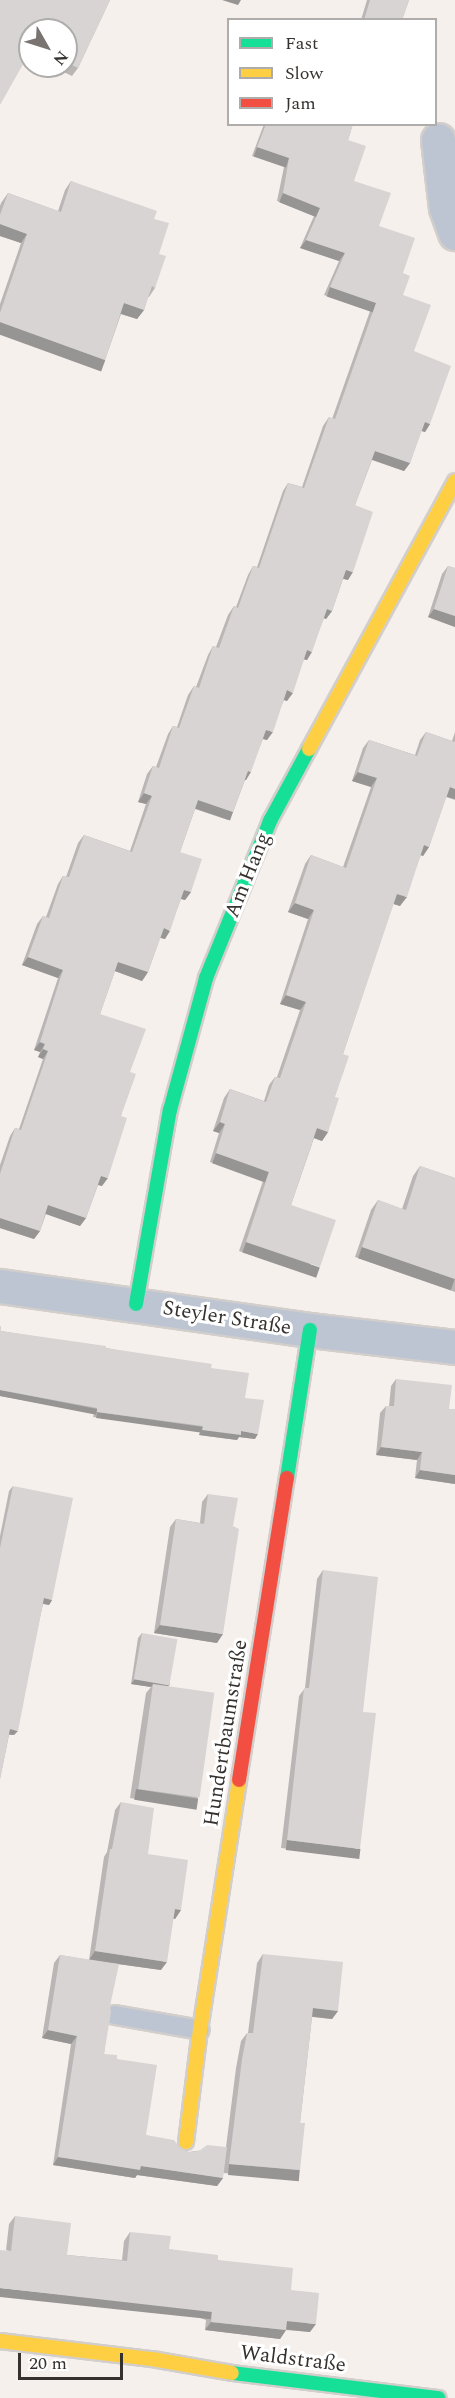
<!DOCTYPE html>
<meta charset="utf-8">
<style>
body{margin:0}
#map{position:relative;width:455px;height:2398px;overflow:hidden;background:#f6f0ed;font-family:Spectral,serif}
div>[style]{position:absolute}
.roads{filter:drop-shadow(2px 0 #d2cecb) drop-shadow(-2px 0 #d2cecb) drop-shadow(0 2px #d2cecb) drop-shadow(0 -2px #d2cecb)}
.lane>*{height:18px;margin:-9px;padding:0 9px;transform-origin:9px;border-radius:9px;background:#bdc5d3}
.street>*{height:33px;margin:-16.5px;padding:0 16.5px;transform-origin:16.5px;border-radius:16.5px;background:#bdc5d3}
.fast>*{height:14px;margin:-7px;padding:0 7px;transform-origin:7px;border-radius:7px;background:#16e098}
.slow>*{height:14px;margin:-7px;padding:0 7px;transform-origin:7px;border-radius:7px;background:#ffcf43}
.jam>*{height:14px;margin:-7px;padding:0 7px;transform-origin:7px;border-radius:7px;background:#f24e42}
.wall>*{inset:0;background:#bab6b6}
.shaded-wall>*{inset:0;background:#979494;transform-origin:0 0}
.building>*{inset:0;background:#d8d4d4;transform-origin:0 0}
span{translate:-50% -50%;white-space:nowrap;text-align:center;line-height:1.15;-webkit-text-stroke:6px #fff;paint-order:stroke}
.street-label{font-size:21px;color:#35312e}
.legend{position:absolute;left:227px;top:18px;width:210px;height:108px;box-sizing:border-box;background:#fff;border:2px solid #aeadab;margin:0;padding:8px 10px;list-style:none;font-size:18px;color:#35312e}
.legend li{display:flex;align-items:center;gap:12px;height:30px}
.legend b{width:30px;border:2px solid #aeadab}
.north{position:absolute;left:18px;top:18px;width:60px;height:60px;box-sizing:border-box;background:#fff;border:2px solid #aeadab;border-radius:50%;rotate:129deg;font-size:16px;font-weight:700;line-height:24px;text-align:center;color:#35312e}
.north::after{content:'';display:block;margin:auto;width:21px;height:27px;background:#797471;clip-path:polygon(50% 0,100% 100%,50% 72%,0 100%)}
.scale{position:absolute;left:18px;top:2353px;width:105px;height:27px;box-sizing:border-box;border:3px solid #35312e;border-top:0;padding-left:8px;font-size:18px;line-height:21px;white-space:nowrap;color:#35312e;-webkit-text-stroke:4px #fff;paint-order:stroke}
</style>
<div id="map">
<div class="roads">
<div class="lane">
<i style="left:115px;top:2015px;width:86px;rotate:10deg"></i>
</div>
<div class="street">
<i style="left:438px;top:140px;width:68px;rotate:83.3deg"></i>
<i style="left:446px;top:208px;width:27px;rotate:70deg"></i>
<i style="left:0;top:1286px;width:313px;rotate:8.1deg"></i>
<i style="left:310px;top:1330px;width:146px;rotate:6.7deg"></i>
</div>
<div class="fast">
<i style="left:136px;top:1304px;width:197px;rotate:-80.1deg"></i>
<i style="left:170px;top:1110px;width:137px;rotate:-74.7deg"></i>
<i style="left:206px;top:978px;width:170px;rotate:-67.8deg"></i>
<i style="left:270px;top:821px;width:82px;rotate:-61.6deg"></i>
<i style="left:287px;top:1478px;width:150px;rotate:-81.2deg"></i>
<i style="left:232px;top:2373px;width:208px;rotate:6.9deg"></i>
</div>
<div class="slow">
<i style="left:309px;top:749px;width:305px;rotate:-61.4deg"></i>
<i style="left:186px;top:2142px;width:113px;rotate:-82.9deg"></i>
<i style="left:200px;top:2030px;width:253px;rotate:-81.1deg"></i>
<i style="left:0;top:2341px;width:153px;rotate:6.8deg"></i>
<i style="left:152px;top:2359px;width:81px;rotate:9.9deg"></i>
</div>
<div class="jam">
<i style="left:239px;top:1780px;width:306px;rotate:-81deg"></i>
</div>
</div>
<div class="wall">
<i style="clip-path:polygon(0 0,110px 0,78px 68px,72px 76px,51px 66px,66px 66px,66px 30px,30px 30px)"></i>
<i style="clip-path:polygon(367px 0,409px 0,402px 20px,361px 20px)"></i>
<i style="clip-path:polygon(264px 124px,353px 124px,348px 140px,354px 181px,403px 273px,403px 295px,414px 351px,430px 424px,425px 432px,421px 431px,410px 463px,404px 471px,372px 460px,355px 505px,348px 580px,343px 579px,332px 611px,326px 619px,324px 618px,307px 660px,304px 659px,287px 701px,284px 700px,267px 740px,263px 739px,246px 780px,245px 780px,233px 812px,228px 820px,195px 809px,180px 852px,191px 892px,185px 900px,181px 899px,165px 939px,160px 938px,148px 972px,142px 981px,115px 971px,100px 1014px,130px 1072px,121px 1116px,102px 1186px,98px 1185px,86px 1218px,80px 1226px,46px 1214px,40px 1231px,34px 1239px,0 1228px,0 1165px,10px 1136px,15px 1128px,19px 1129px,43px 1059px,38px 1057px,40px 1052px,34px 1050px,58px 978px,22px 965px,37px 924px,43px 916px,46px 917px,58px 884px,63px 876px,66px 877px,78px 843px,84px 835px,130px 851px,146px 804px,138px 802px,147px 774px,153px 766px,156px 767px,168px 734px,173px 726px,177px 727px,188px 695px,194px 686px,196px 687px,208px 655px,213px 646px,216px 647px,228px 615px,234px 606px,236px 607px,248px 575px,253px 566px,257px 567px,283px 491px,288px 483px,302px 487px,323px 426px,329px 417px,332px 419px,370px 311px,324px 295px,339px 261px,300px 248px,314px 216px,277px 201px,284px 167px,252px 156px)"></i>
<i style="clip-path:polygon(71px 181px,154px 219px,159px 254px,155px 288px,149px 297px,148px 297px,144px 310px,137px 319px,121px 314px,105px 360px,98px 369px,0 334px,0 304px,21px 243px,0 236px,0 206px,1px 203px,8px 193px,58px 211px,65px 190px)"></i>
<i style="clip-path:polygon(448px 566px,455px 568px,455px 627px,428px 617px,442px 574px)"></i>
<i style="clip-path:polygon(426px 732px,452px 741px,455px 732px,455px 800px,446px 797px,429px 847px,423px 856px,421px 855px,400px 906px,393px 904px,343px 1054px,328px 1132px,322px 1141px,314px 1138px,291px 1205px,314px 1276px,239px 1251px,263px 1181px,210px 1162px,219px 1133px,213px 1131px,224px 1098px,230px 1089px,264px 1101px,269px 1085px,275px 1077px,277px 1077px,300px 1010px,280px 1004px,308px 919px,288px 912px,305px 864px,311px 855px,343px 867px,371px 787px,352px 781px,363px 748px,369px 740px,415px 755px,420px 740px)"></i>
<i style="clip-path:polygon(420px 1166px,455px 1178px,455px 1292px,355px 1257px,371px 1210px,378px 1200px,402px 1209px,413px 1176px)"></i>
<i style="clip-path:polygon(0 1326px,1px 1331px,106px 1348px,211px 1368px,245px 1398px,255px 1439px,239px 1437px,237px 1440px,199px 1435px,200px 1431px,93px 1417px,94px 1413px,0 1396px)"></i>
<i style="clip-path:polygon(396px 1379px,449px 1409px,455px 1409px,455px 1484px,415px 1478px,417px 1460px,376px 1455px,380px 1413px,386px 1406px,389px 1406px,391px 1386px)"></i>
<i style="clip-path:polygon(13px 1486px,52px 1600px,49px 1605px,43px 1604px,14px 1735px,9px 1735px,0 1779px,0 1536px,9px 1491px)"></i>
<i style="clip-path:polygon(208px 1494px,233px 1526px,217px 1643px,154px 1633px,170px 1527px,176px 1519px,200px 1523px,202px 1502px)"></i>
<i style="clip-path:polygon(323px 1570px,363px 1712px,354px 1857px,281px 1848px,299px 1696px,305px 1688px,317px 1579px)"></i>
<i style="clip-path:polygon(142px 1633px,170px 1684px,168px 1687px,198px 1799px,192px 1808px,130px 1798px,146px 1693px,151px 1687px,131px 1684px,138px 1638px)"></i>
<i style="clip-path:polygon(121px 1802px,148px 1854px,181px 1910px,175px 1919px,173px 1918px,161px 1970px,111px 1963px,110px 2006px,104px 2054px,117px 2059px,146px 2135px,189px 2152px,226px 2147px,236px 2068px,241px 2041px,247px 2033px,248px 2033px,257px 1963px,263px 1954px,338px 2011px,332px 2019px,312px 2017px,300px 2123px,300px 2170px,294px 2179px,223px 2173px,223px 2178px,217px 2186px,137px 2175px,135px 2178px,53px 2165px,71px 2044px,42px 2038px,54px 1963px,60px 1955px,89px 1960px,104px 1857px,107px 1852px,115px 1810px)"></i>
<i style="clip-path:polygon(15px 2216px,67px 2255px,122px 2260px,124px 2241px,130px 2232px,169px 2249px,218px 2260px,291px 2290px,310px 2332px,286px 2330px,280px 2339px,205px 2330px,206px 2320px,6px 2250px,9px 2224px)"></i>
</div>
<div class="shaded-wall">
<i style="clip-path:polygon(222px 0,241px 0,238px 5px)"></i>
<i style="left:257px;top:147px;width:34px;height:10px;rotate:19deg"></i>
<i style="left:283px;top:193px;width:40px;height:10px;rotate:22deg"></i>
<i style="clip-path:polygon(0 224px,27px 234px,21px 243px,0 236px)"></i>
<i style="clip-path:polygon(306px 240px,345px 253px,339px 261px,300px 248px)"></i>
<i style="left:330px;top:287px;width:49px;height:10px;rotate:19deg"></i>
<i style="clip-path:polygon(124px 303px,144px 310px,137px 319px,118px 313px)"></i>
<i style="left:0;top:322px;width:112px;height:12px;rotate:20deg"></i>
<i style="clip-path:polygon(425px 422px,430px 424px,425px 432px,419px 430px)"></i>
<i style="clip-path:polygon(375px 451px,410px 463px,404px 471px,370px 459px)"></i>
<i style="clip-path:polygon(346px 570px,353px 572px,348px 580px,341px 578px)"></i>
<i style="clip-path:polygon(327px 609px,332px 611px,326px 619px,321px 617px)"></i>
<i style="clip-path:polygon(434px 609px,455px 616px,455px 627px,428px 617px)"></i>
<i style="clip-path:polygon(307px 650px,312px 652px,307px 660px,302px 659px)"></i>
<i style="clip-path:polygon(287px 690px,293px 693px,287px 701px,281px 699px)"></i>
<i style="clip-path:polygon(266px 730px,273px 732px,267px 740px,260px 738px)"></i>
<i style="clip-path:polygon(248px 771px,251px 772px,246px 780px,242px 779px)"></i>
<i style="clip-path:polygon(358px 772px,377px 778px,371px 787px,352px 781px)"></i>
<i style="clip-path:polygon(450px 787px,455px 789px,455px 799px,444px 796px)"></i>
<i style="clip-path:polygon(144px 793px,152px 796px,146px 804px,138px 802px)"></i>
<i style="left:198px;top:800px;width:37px;height:9px;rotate:19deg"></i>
<i style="clip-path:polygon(424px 845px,429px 847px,423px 856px,418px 854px)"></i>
<i style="clip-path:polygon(184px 890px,191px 892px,185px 900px,178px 898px)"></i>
<i style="clip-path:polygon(397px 894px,407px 897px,400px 906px,391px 903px)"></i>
<i style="clip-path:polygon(295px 903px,314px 910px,308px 919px,288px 912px)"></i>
<i style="clip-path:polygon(164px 928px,170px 931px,165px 939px,158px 937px)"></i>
<i style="clip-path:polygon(28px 957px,63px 970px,58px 978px,22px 965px)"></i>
<i style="clip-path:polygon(118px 962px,148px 972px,142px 981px,112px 970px)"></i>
<i style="clip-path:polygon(286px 995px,306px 1002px,300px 1010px,280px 1004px)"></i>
<i style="clip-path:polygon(40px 1042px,45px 1044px,40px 1052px,34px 1050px)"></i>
<i style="clip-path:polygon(43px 1049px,48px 1051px,43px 1059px,38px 1057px)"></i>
<i style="clip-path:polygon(220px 1122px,225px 1124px,219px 1133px,213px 1131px)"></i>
<i style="clip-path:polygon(317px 1128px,328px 1132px,322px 1141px,311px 1137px)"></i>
<i style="left:216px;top:1153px;width:56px;height:11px;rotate:20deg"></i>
<i style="clip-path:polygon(101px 1176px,108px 1178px,102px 1186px,95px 1184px)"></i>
<i style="clip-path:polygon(48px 1205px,86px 1218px,80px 1226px,43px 1213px)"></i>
<i style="clip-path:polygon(0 1218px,40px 1231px,34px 1239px,0 1228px)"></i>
<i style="left:246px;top:1242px;width:78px;height:11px;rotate:19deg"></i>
<i style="left:362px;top:1247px;width:98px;height:12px;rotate:19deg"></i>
<i style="left:0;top:1390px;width:99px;height:6px;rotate:11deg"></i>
<i style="left:97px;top:1412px;width:107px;height:6px;rotate:8deg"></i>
<i style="clip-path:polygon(202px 1430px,241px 1431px,258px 1434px,255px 1439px,239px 1437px,237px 1440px,199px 1435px)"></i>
<i style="clip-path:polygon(381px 1447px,422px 1452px,417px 1460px,376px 1455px)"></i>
<i style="clip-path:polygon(420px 1470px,455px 1475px,455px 1484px,415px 1478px)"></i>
<i style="clip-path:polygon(44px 1598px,52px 1600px,49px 1605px,40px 1603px)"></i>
<i style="clip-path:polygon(160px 1625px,223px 1634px,217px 1643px,154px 1633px)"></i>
<i style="clip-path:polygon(135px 1679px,170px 1684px,166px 1689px,153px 1684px,151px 1687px,131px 1684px)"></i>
<i style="clip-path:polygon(10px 1729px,18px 1731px,14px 1735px,7px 1734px)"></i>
<i style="left:136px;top:1789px;width:63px;height:11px;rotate:9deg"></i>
<i style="left:287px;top:1840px;width:74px;height:10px;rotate:7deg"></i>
<i style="clip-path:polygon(175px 1909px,181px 1910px,175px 1919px,169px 1918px)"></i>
<i style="clip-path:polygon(95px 1951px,167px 1962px,161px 1970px,89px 1960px)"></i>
<i style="clip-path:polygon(313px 2008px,338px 2011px,332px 2019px,307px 2016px)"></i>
<i style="clip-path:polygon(48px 2030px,77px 2036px,71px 2044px,42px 2038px)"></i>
<i style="clip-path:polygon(58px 2157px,141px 2166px,223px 2178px,217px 2186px,137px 2175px,135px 2178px,53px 2165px)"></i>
<i style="left:229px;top:2164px;width:71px;height:11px;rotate:5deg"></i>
<i style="left:0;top:2288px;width:213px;height:9px;rotate:6deg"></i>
<i style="clip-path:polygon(287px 2321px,316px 2324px,310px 2332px,281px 2329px)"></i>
<i style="clip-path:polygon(211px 2322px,286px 2330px,280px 2339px,205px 2330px)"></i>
</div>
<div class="building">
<i style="clip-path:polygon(0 0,110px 0,78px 68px,66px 62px,66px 30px,63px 30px,47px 22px,43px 30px,30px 30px,30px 52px,0 105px)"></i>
<i style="clip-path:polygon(370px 0,409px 0,402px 20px,364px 20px)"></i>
<i style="clip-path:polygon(266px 124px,353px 124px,348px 140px,366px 146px,354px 181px,391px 193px,379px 226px,415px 238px,403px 273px,410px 276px,403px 295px,431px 305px,414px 351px,451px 366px,430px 424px,425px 422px,410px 463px,375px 451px,355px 505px,373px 512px,353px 572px,346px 570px,332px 611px,327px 609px,312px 652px,307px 650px,293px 693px,287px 690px,273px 732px,266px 730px,251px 772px,248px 771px,233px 812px,198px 800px,180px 852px,202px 859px,191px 892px,184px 890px,170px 931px,164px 928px,148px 972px,118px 962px,100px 1014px,146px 1029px,130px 1072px,136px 1074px,121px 1116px,127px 1118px,108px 1178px,101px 1176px,86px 1218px,48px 1205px,40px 1231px,0 1218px,0 1174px,15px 1128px,21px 1130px,48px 1051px,43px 1049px,45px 1044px,40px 1042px,63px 970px,28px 957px,43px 916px,49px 918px,63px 876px,69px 877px,84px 835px,132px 852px,152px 796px,144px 793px,153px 766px,159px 768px,173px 726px,179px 728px,194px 686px,199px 688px,213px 646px,219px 648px,234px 606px,238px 608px,253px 566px,259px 568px,288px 483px,304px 488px,329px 417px,335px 419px,376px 303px,330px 287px,345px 253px,306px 240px,320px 208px,283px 193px,289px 158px,257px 147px)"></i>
<i style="clip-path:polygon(71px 181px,157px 211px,154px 219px,169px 223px,159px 254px,166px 256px,155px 288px,152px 286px,144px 310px,124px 303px,105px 360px,0 322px,0 313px,27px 234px,0 224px,0 215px,8px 193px,61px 212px)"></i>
<i style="clip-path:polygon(448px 566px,455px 568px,455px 616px,434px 609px)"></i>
<i style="clip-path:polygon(426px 732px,455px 742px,455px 789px,450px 787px,429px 847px,424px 845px,407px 897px,397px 894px,343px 1054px,349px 1056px,335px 1097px,339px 1098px,328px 1132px,317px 1128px,291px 1205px,336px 1220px,320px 1267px,246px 1242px,269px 1172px,216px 1153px,225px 1124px,220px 1122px,230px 1089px,266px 1102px,275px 1077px,280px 1078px,306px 1002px,286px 995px,314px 910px,295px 903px,311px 855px,346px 868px,377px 778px,358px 772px,369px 740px,417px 756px)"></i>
<i style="clip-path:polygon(420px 1166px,455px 1178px,455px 1279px,362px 1247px,378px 1200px,406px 1210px)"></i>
<i style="clip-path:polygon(0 1326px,1px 1326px,1px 1331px,106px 1346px,106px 1348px,212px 1364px,211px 1368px,249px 1373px,245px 1398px,264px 1400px,258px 1434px,241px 1431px,241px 1435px,202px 1430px,203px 1426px,97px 1412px,97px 1408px,0 1390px)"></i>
<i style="clip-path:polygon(396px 1379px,452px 1385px,449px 1409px,455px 1409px,455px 1475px,420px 1470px,422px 1452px,381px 1447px,386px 1406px,394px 1406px)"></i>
<i style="clip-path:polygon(13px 1486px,73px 1498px,52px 1600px,44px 1598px,18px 1731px,10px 1729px,0 1779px,0 1548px)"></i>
<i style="clip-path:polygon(208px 1494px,238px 1498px,233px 1526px,239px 1529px,223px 1634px,160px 1625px,176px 1519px,204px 1524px)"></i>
<i style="clip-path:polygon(323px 1570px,378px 1577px,363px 1712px,376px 1713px,360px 1849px,287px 1840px,304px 1688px,309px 1688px)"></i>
<i style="left:142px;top:1633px;width:36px;height:47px;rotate:10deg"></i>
<i style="left:153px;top:1684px;width:62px;height:106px;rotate:8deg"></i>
<i style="clip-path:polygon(121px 1802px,154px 1808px,148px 1854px,188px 1860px,181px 1910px,175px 1909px,167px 1962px,95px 1951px,110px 1849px,112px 1849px)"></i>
<i style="clip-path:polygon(263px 1954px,343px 1962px,338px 2011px,313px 2008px,300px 2123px,305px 2123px,300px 2170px,229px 2164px,242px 2059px,247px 2033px,253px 2033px)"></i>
<i style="clip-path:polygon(60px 1955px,119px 1964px,110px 2006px,111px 2012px,104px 2054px,117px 2055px,117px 2059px,157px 2065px,146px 2135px,174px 2140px,180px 2148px,189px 2152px,199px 2151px,207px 2145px,227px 2147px,223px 2178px,141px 2166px,140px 2170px,58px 2157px,77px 2036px,48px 2030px)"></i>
<i style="clip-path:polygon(15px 2216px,71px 2223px,67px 2255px,127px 2261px,130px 2232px,171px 2236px,169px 2249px,218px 2255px,218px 2260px,293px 2268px,291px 2290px,319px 2293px,316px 2324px,287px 2321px,286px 2330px,211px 2322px,212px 2312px,0 2288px,0 2250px,11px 2251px)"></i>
</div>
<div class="street-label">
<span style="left:248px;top:875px;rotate:-68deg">Am Hang</span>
<span style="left:227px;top:1318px;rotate:9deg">Steyler Straße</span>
<span style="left:226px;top:1733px;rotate:-81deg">Hundertbaumstraße</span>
<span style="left:293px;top:2359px;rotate:7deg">Waldstraße</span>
</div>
<ul class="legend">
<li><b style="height:8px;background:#16e098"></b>Fast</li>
<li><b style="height:8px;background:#ffcf43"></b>Slow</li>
<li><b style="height:8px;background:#f24e42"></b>Jam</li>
</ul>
<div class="north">N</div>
<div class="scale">20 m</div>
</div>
